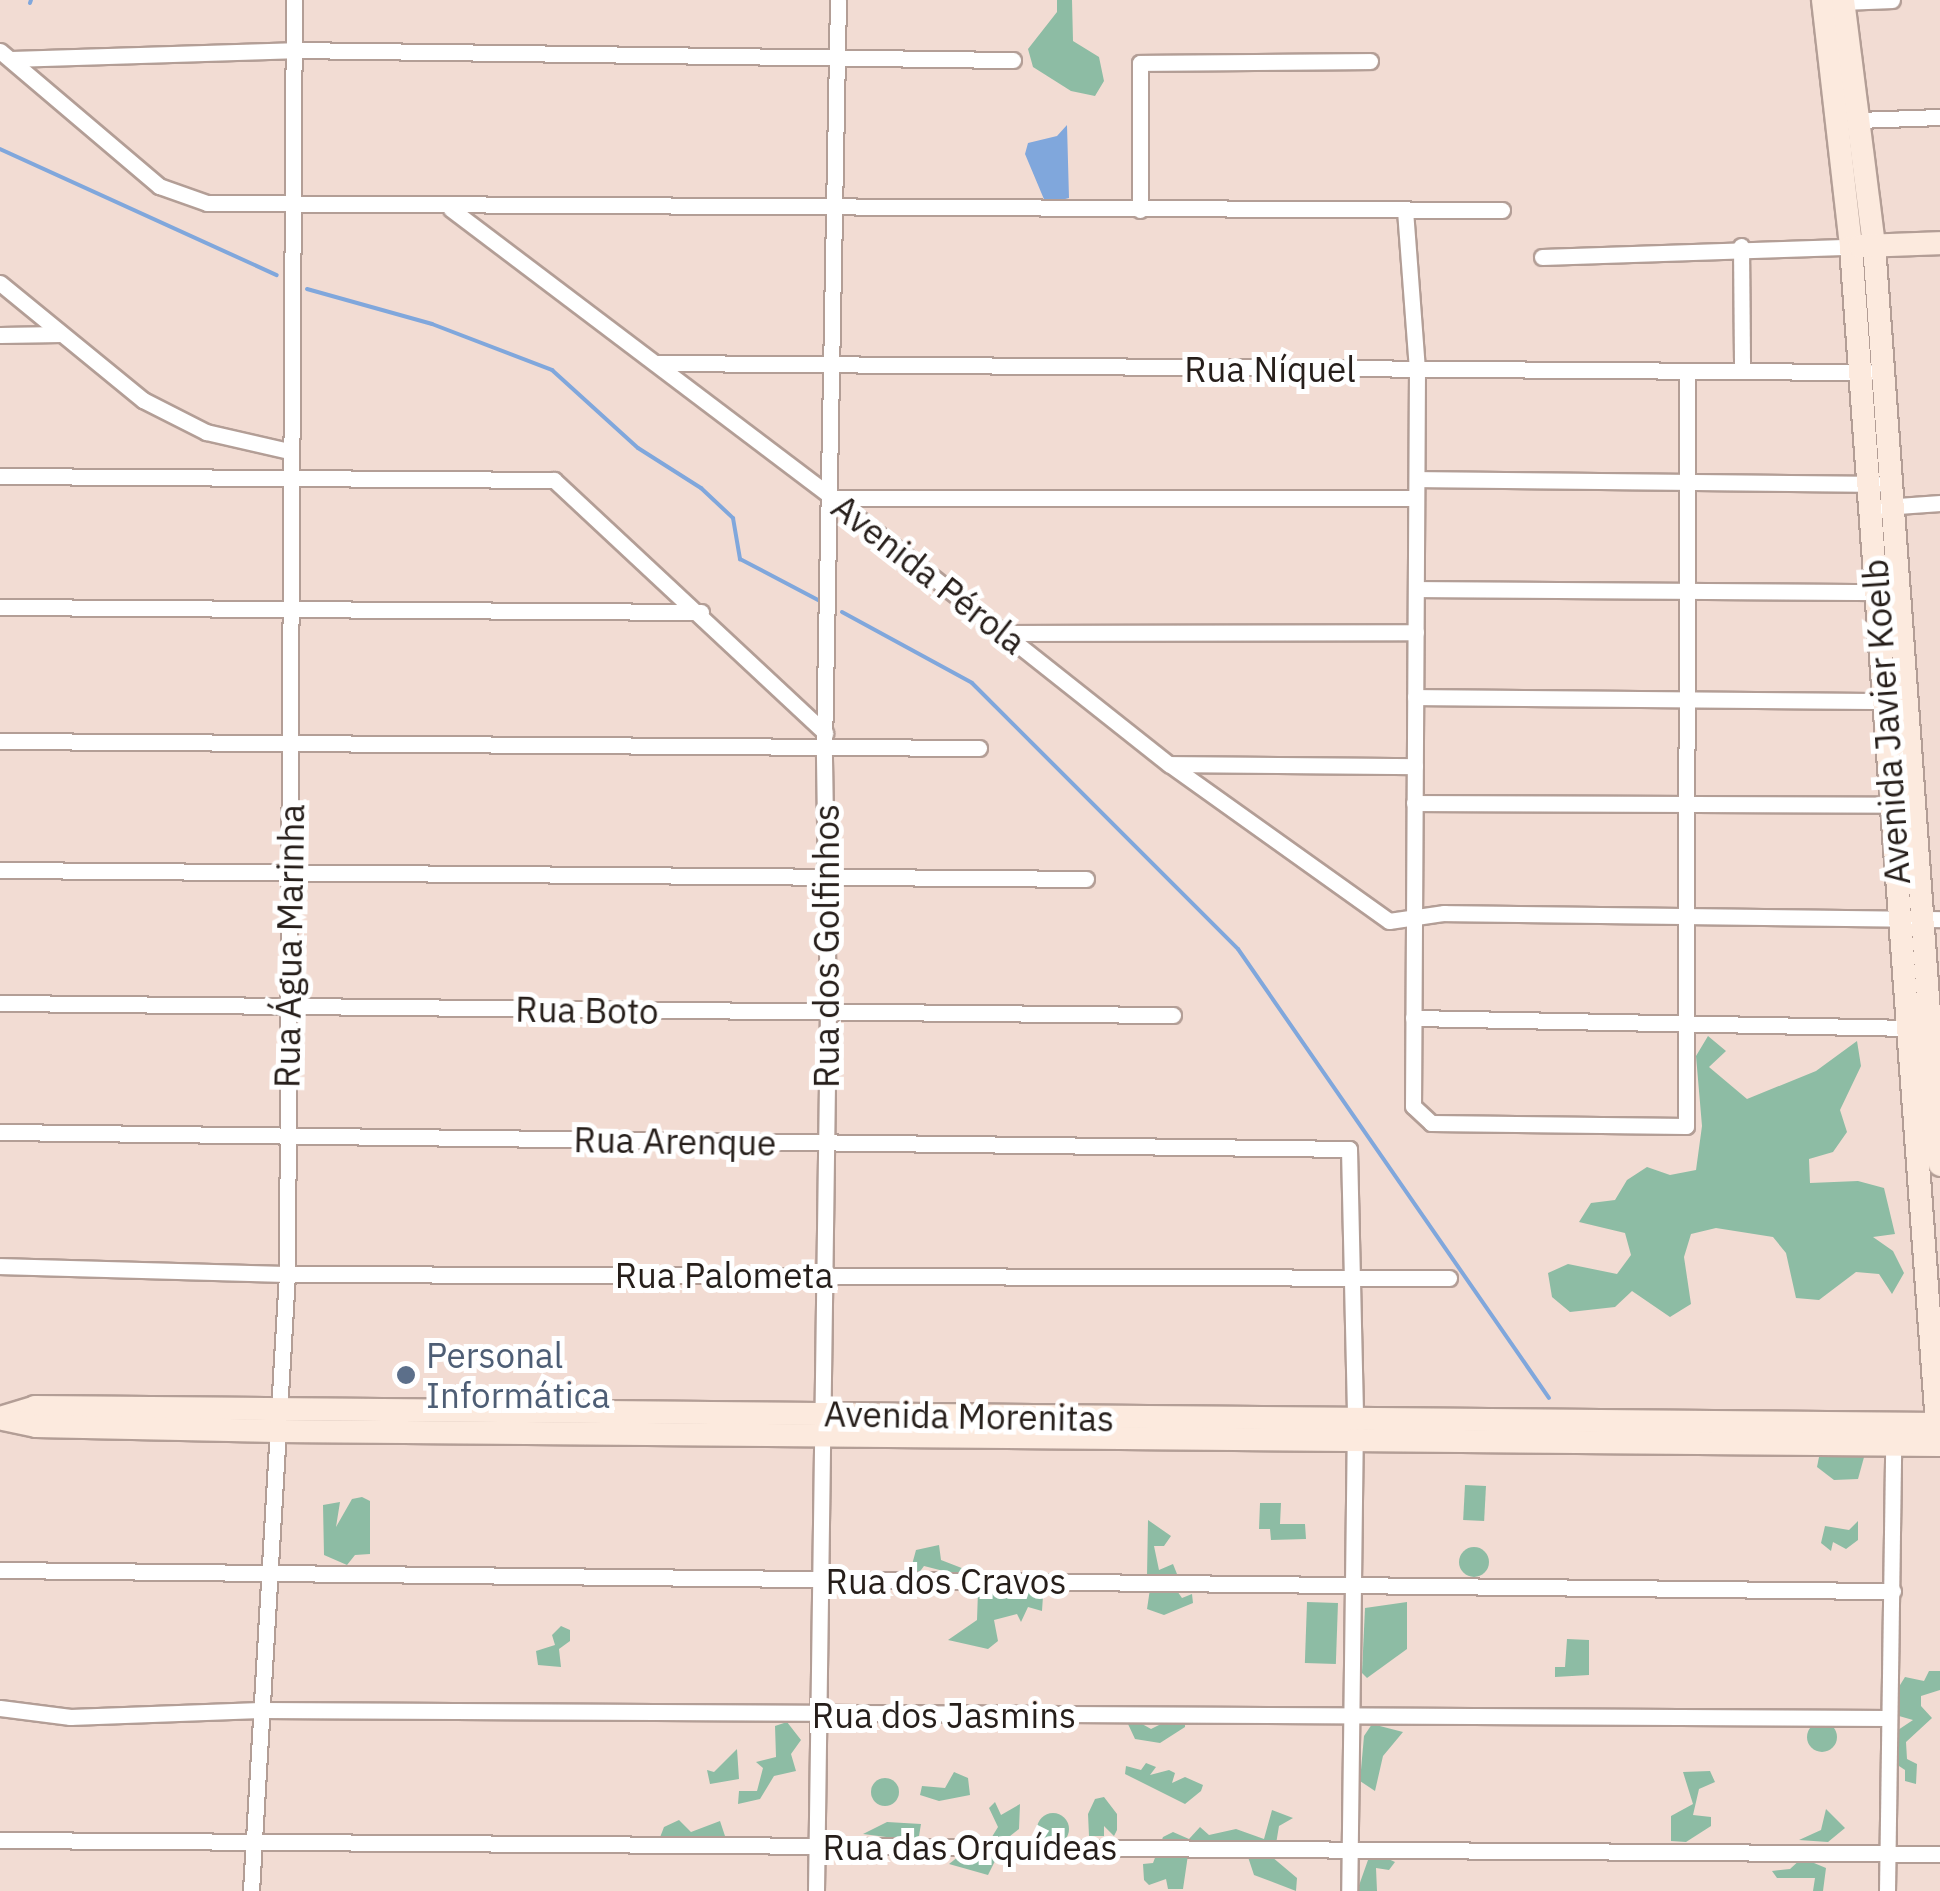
<!DOCTYPE html>
<meta charset="utf-8">
<style>
body{margin:0}
#map{position:relative;width:1940px;height:1891px;overflow:hidden;background:#f2dcd3;font-family:"IBM Plex Sans",sans-serif}
div>[style]{position:absolute}
.green>*{inset:0;background:#8dbca4;transform-origin:0 0}
.round{border-radius:50%}
.water>*{inset:0;background:#80a7dc}
.stream>*{height:4px;margin:-2px;padding:0 2px;transform-origin:2px;border-radius:2px;background:#80a7dc}
.roads{filter:drop-shadow(2px 0 #b39e96) drop-shadow(-2px 0 #b39e96) drop-shadow(0 2px #b39e96) drop-shadow(0 -2px #b39e96)}
.street>*{height:15px;margin:-7.5px;padding:0 7.5px;transform-origin:7.5px;border-radius:7.5px;background:#fff}
.secondary>*{height:22px;margin:-11px;padding:0 11px;transform-origin:11px;border-radius:11px;background:#fceade}
.dots>*{width:28px;height:28px;translate:-50% -50%;box-sizing:border-box;border:5px solid #fff;border-radius:50%}
span{translate:-50% -50%;white-space:nowrap;text-align:center;line-height:1.15;-webkit-text-stroke:10px #fff;paint-order:stroke}
.street-label{font-size:35px;color:#261e1a}
.service-label{font-size:35px;color:#4e5e75}
.left{translate:0 -50%;text-align:left}
</style>
<div id="map">
<div class="green">
<i style="clip-path:polygon(1057px 0,1072px 0,1073px 41px,1099px 57px,1104px 81px,1095px 96px,1071px 91px,1033px 67px,1028px 49px,1057px 12px)"></i>
<i style="clip-path:polygon(1708px 1036px,1726px 1051px,1709px 1067px,1747px 1099px,1816px 1071px,1857px 1041px,1861px 1066px,1840px 1110px,1847px 1132px,1833px 1152px,1809px 1159px,1810px 1183px,1858px 1181px,1884px 1188px,1895px 1234px,1873px 1237px,1893px 1251px,1904px 1273px,1892px 1294px,1879px 1274px,1856px 1272px,1819px 1300px,1796px 1298px,1786px 1253px,1773px 1237px,1716px 1228px,1691px 1234px,1684px 1257px,1691px 1304px,1670px 1317px,1632px 1291px,1615px 1307px,1570px 1312px,1552px 1297px,1548px 1273px,1568px 1264px,1617px 1274px,1631px 1255px,1625px 1233px,1579px 1222px,1591px 1203px,1615px 1200px,1627px 1180px,1647px 1167px,1670px 1175px,1696px 1170px,1702px 1126px,1696px 1056px)"></i>
<i style="clip-path:polygon(1866px 1450px,1858px 1479px,1834px 1480px,1817px 1467px,1819px 1457px)"></i>
<i style="left:1465px;top:1485px;width:21px;height:35px;rotate:3deg"></i>
<i style="clip-path:polygon(362px 1497px,370px 1501px,370px 1554px,355px 1555px,347px 1565px,324px 1555px,323px 1505px,340px 1502px,336px 1527px,352px 1499px)"></i>
<i style="clip-path:polygon(1260px 1503px,1281px 1503px,1280px 1524px,1305px 1524px,1306px 1539px,1271px 1540px,1270px 1529px,1259px 1529px)"></i>
<i style="clip-path:polygon(1148px 1520px,1171px 1536px,1164px 1546px,1154px 1546px,1159px 1570px,1173px 1564px,1177px 1574px,1170px 1579px,1147px 1576px)"></i>
<i style="clip-path:polygon(1858px 1521px,1858px 1540px,1846px 1549px,1833px 1542px,1831px 1551px,1821px 1543px,1825px 1526px,1849px 1530px)"></i>
<i style="clip-path:polygon(939px 1545px,941px 1560px,972px 1572px,967px 1577px,924px 1566px,915px 1578px,910px 1572px,916px 1550px)"></i>
<i class="round" style="left:1459px;top:1547px;width:30px;height:30px"></i>
<i style="clip-path:polygon(1016px 1585px,1043px 1596px,1042px 1611px,1028px 1607px,1021px 1622px,1017px 1614px,994px 1620px,998px 1641px,988px 1649px,948px 1640px,977px 1620px,978px 1591px)"></i>
<i style="clip-path:polygon(1175px 1588px,1182px 1598px,1192px 1594px,1193px 1603px,1164px 1615px,1147px 1609px,1150px 1589px)"></i>
<i style="left:1307px;top:1602px;width:31px;height:61px;rotate:2deg"></i>
<i style="clip-path:polygon(1407px 1602px,1407px 1649px,1367px 1678px,1362px 1673px,1365px 1608px)"></i>
<i style="clip-path:polygon(561px 1626px,570px 1630px,570px 1641px,559px 1649px,561px 1667px,538px 1665px,536px 1651px,555px 1645px,552px 1635px)"></i>
<i style="clip-path:polygon(1567px 1639px,1589px 1640px,1589px 1675px,1555px 1677px,1555px 1667px,1565px 1667px)"></i>
<i style="clip-path:polygon(1929px 1671px,1940px 1671px,1940px 1690px,1921px 1696px,1921px 1706px,1932px 1718px,1906px 1742px,1907px 1759px,1917px 1764px,1916px 1784px,1905px 1781px,1905px 1770px,1893px 1762px,1898px 1730px,1913px 1720px,1899px 1716px,1892px 1698px,1905px 1677px,1924px 1681px)"></i>
<i style="clip-path:polygon(1135px 1720px,1151px 1729px,1169px 1720px,1185px 1721px,1185px 1727px,1160px 1743px,1135px 1739px,1128px 1724px)"></i>
<i class="round" style="left:1807px;top:1722px;width:30px;height:30px"></i>
<i style="clip-path:polygon(787px 1722px,801px 1740px,791px 1754px,796px 1771px,774px 1776px,760px 1799px,738px 1804px,739px 1791px,757px 1791px,763px 1768px,756px 1762px,776px 1757px,775px 1726px)"></i>
<i style="clip-path:polygon(1372px 1724px,1403px 1732px,1383px 1756px,1375px 1791px,1360px 1781px,1364px 1736px)"></i>
<i style="clip-path:polygon(737px 1749px,739px 1779px,710px 1784px,707px 1770px,714px 1772px)"></i>
<i style="clip-path:polygon(1146px 1763px,1156px 1767px,1150px 1775px,1169px 1770px,1175px 1773px,1172px 1783px,1185px 1777px,1203px 1785px,1201px 1791px,1185px 1804px,1125px 1774px,1126px 1766px,1141px 1770px)"></i>
<i style="clip-path:polygon(1710px 1771px,1715px 1782px,1699px 1789px,1693px 1815px,1711px 1817px,1711px 1826px,1686px 1842px,1671px 1841px,1671px 1816px,1693px 1804px,1683px 1772px)"></i>
<i style="clip-path:polygon(954px 1772px,968px 1778px,970px 1795px,939px 1801px,920px 1795px,922px 1786px,945px 1788px)"></i>
<i class="round" style="left:871px;top:1778px;width:28px;height:28px"></i>
<i style="clip-path:polygon(1104px 1797px,1117px 1814px,1117px 1830px,1114px 1836px,1104px 1826px,1104px 1836px,1089px 1836px,1088px 1814px,1095px 1799px)"></i>
<i style="clip-path:polygon(995px 1802px,1001px 1815px,1020px 1804px,1019px 1829px,1005px 1840px,990px 1840px,998px 1827px,989px 1808px)"></i>
<i style="clip-path:polygon(1826px 1809px,1845px 1828px,1828px 1842px,1799px 1840px,1821px 1830px)"></i>
<i style="clip-path:polygon(1272px 1810px,1293px 1818px,1279px 1826px,1276px 1844px,1240px 1841px,1188px 1855px,1183px 1889px,1168px 1889px,1166px 1879px,1149px 1885px,1144px 1880px,1143px 1864px,1153px 1863px,1163px 1837px,1173px 1832px,1189px 1839px,1200px 1827px,1209px 1835px,1236px 1829px,1264px 1839px)"></i>
<i class="round" style="left:1037px;top:1813px;width:32px;height:32px"></i>
<i style="clip-path:polygon(679px 1820px,691px 1832px,720px 1821px,725px 1836px,659px 1840px,664px 1827px)"></i>
<i style="clip-path:polygon(887px 1822px,921px 1824px,919px 1836px,898px 1849px,894px 1838px,863px 1834px)"></i>
<i style="clip-path:polygon(989px 1851px,996px 1859px,988px 1875px,949px 1864px,963px 1853px)"></i>
<i style="clip-path:polygon(1265px 1851px,1297px 1878px,1296px 1891px,1254px 1875px,1248px 1857px)"></i>
<i style="clip-path:polygon(1384px 1857px,1395px 1862px,1389px 1870px,1376px 1868px,1377px 1891px,1357px 1891px,1368px 1860px)"></i>
<i style="clip-path:polygon(1802px 1858px,1826px 1868px,1823px 1891px,1813px 1891px,1815px 1878px,1777px 1878px,1772px 1871px,1790px 1869px)"></i>
</div>
<div class="water">
<i style="clip-path:polygon(1067px 125px,1069px 198px,1046px 204px,1025px 154px,1028px 143px,1057px 136px)"></i>
</div>
<div class="stream">
<i style="left:30px;top:3px;width:3px;rotate:-72deg"></i>
<i style="left:0;top:149px;width:304px;rotate:24.5deg"></i>
<i style="left:307px;top:289px;width:130px;rotate:15.6deg"></i>
<i style="left:432px;top:324px;width:129px;rotate:21deg"></i>
<i style="left:552px;top:370px;width:116px;rotate:42.2deg"></i>
<i style="left:638px;top:448px;width:75px;rotate:32.4deg"></i>
<i style="left:701px;top:488px;width:44px;rotate:43.2deg"></i>
<i style="left:733px;top:518px;width:42px;rotate:80.3deg"></i>
<i style="left:740px;top:559px;width:93px;rotate:27.7deg"></i>
<i style="left:842px;top:612px;width:148px;rotate:28.6deg"></i>
<i style="left:972px;top:683px;width:376px;rotate:45deg"></i>
<i style="left:1238px;top:949px;width:546px;rotate:55.29deg"></i>
</div>
<div class="roads">
<div class="street">
<i style="left:1843px;top:2px;width:49px;rotate:-2.3deg"></i>
<i style="left:0;top:51px;width:209px;rotate:40.3deg"></i>
<i style="left:159px;top:186px;width:51px;rotate:19.5deg"></i>
<i style="left:207px;top:203px;width:1295px;rotate:0.31deg"></i>
<i style="left:11px;top:59px;width:282px;rotate:-1.8deg"></i>
<i style="left:293px;top:50px;width:720px;rotate:0.8deg"></i>
<i style="left:1858px;top:120px;width:82px;rotate:-2.1deg"></i>
<i style="left:451px;top:209px;width:479px;rotate:37.1deg"></i>
<i style="left:833px;top:498px;width:429px;rotate:38.4deg"></i>
<i style="left:1169px;top:764px;width:270px;rotate:35.5deg"></i>
<i style="left:1389px;top:921px;width:56px;rotate:-8.3deg"></i>
<i style="left:1444px;top:913px;width:496px;rotate:0.7deg"></i>
<i style="left:1140px;top:210px;width:147px;rotate:-90deg"></i>
<i style="left:1140px;top:63px;width:230px;rotate:-0.5deg"></i>
<i style="left:1405px;top:210px;width:160px;rotate:85.7deg"></i>
<i style="left:1417px;top:370px;width:736px;rotate:90.31deg"></i>
<i style="left:1413px;top:1106px;width:25px;rotate:43deg"></i>
<i style="left:1431px;top:1123px;width:255px;rotate:0.7deg"></i>
<i style="left:1686px;top:1126px;width:755px;rotate:-89.92deg"></i>
<i style="left:1741px;top:246px;width:125px;rotate:89.5deg"></i>
<i style="left:1542px;top:257px;width:309px;rotate:-1.9deg"></i>
<i style="left:0;top:283px;width:185px;rotate:39.3deg"></i>
<i style="left:143px;top:400px;width:71px;rotate:26.9deg"></i>
<i style="left:206px;top:432px;width:85px;rotate:12.9deg"></i>
<i style="left:0;top:335px;width:61px;rotate:-0.9deg"></i>
<i style="left:657px;top:363px;width:1212px;rotate:0.43deg"></i>
<i style="left:0;top:476px;width:554px;rotate:0.41deg"></i>
<i style="left:554px;top:480px;width:371px;rotate:43deg"></i>
<i style="left:1417px;top:479px;width:460px;rotate:0.6deg"></i>
<i style="left:833px;top:498px;width:583px"></i>
<i style="left:1884px;top:507px;width:56px;rotate:-4.1deg"></i>
<i style="left:1416px;top:589px;width:469px;rotate:0.4deg"></i>
<i style="left:0;top:607px;width:701px;rotate:0.41deg"></i>
<i style="left:1006px;top:633px;width:410px;rotate:-0.1deg"></i>
<i style="left:1415px;top:697px;width:478px;rotate:0.5deg"></i>
<i style="left:0;top:741px;width:979px;rotate:0.41deg"></i>
<i style="left:1169px;top:764px;width:246px;rotate:0.5deg"></i>
<i style="left:1414px;top:803px;width:487px;rotate:0.2deg"></i>
<i style="left:0;top:870px;width:1086px;rotate:0.47deg"></i>
<i style="left:0;top:1003px;width:1173px;rotate:0.59deg"></i>
<i style="left:1413px;top:1018px;width:500px;rotate:1.15deg"></i>
<i style="left:0;top:1132px;width:1349px;rotate:0.72deg"></i>
<i style="left:1349px;top:1149px;width:270px;rotate:88.7deg"></i>
<i style="left:1355px;top:1419px;width:472px;rotate:90.7deg"></i>
<i style="left:0;top:1266px;width:287px;rotate:1.6deg"></i>
<i style="left:287px;top:1274px;width:1162px;rotate:0.2deg"></i>
<i style="left:0;top:1570px;width:1893px;rotate:0.64deg"></i>
<i style="left:0;top:1708px;width:71px;rotate:7.3deg"></i>
<i style="left:70px;top:1717px;width:190px;rotate:-2.1deg"></i>
<i style="left:260px;top:1710px;width:1629px;rotate:0.28deg"></i>
<i style="left:0;top:1840px;width:1940px;rotate:0.41deg"></i>
<i style="left:251px;top:1891px;width:618px;rotate:-86.66deg"></i>
<i style="left:287px;top:1274px;width:1274px;rotate:-89.69deg"></i>
<i style="left:816px;top:1891px;width:878px;rotate:-89.22deg"></i>
<i style="left:828px;top:1013px;width:265px;rotate:-90.9deg"></i>
<i style="left:824px;top:748px;width:748px;rotate:-88.93deg"></i>
<i style="left:1887px;top:1891px;width:456px;rotate:-89.2deg"></i>
</div>
<div class="secondary">
<i style="left:1823px;top:0;width:249px;rotate:83.5deg"></i>
<i style="left:1851px;top:247px;width:1193px;rotate:85.82deg"></i>
<i style="left:1843px;top:0;width:247px;rotate:82.8deg"></i>
<i style="left:1874px;top:245px;width:922px;rotate:85.9deg"></i>
<i style="left:1860px;top:246px;width:80px;rotate:-2.1deg"></i>
<i style="left:0;top:1418px;width:37px;rotate:-17deg"></i>
<i style="left:35px;top:1407px;width:1905px;rotate:0.51deg"></i>
<i style="left:3px;top:1419px;width:34px;rotate:12deg"></i>
<i style="left:36px;top:1426px;width:241px;rotate:1.2deg"></i>
<i style="left:277px;top:1431px;width:1663px;rotate:0.48deg"></i>
</div>
</div>
<div class="dots">
<i style="left:406px;top:1375px;background:#5c6f8a"></i>
</div>
<div class="street-label">
<span style="left:1270px;top:369px">Rua Níquel</span>
<span style="left:929px;top:574px;rotate:38deg">Avenida Pérola</span>
<span style="left:1886px;top:722px;rotate:-94deg">Avenida Javier Koelb</span>
<span style="left:289px;top:946px;rotate:-89deg">Rua Água Marinha</span>
<span style="left:826px;top:946px;rotate:-90deg">Rua dos Golfinhos</span>
<span style="left:587px;top:1010px;rotate:1deg">Rua Boto</span>
<span style="left:675px;top:1141px;rotate:1deg">Rua Arenque</span>
<span style="left:724px;top:1275px">Rua Palometa</span>
<span style="left:969px;top:1416px;rotate:1deg">Avenida Morenitas</span>
<span style="left:946px;top:1581px">Rua dos Cravos</span>
<span style="left:944px;top:1715px">Rua dos Jasmins</span>
<span style="left:970px;top:1847px">Rua das Orquídeas</span>
</div>
<div class="service-label">
<span class="left" style="left:426px;top:1375px">Personal<br>Informática</span>
</div>
</div>
